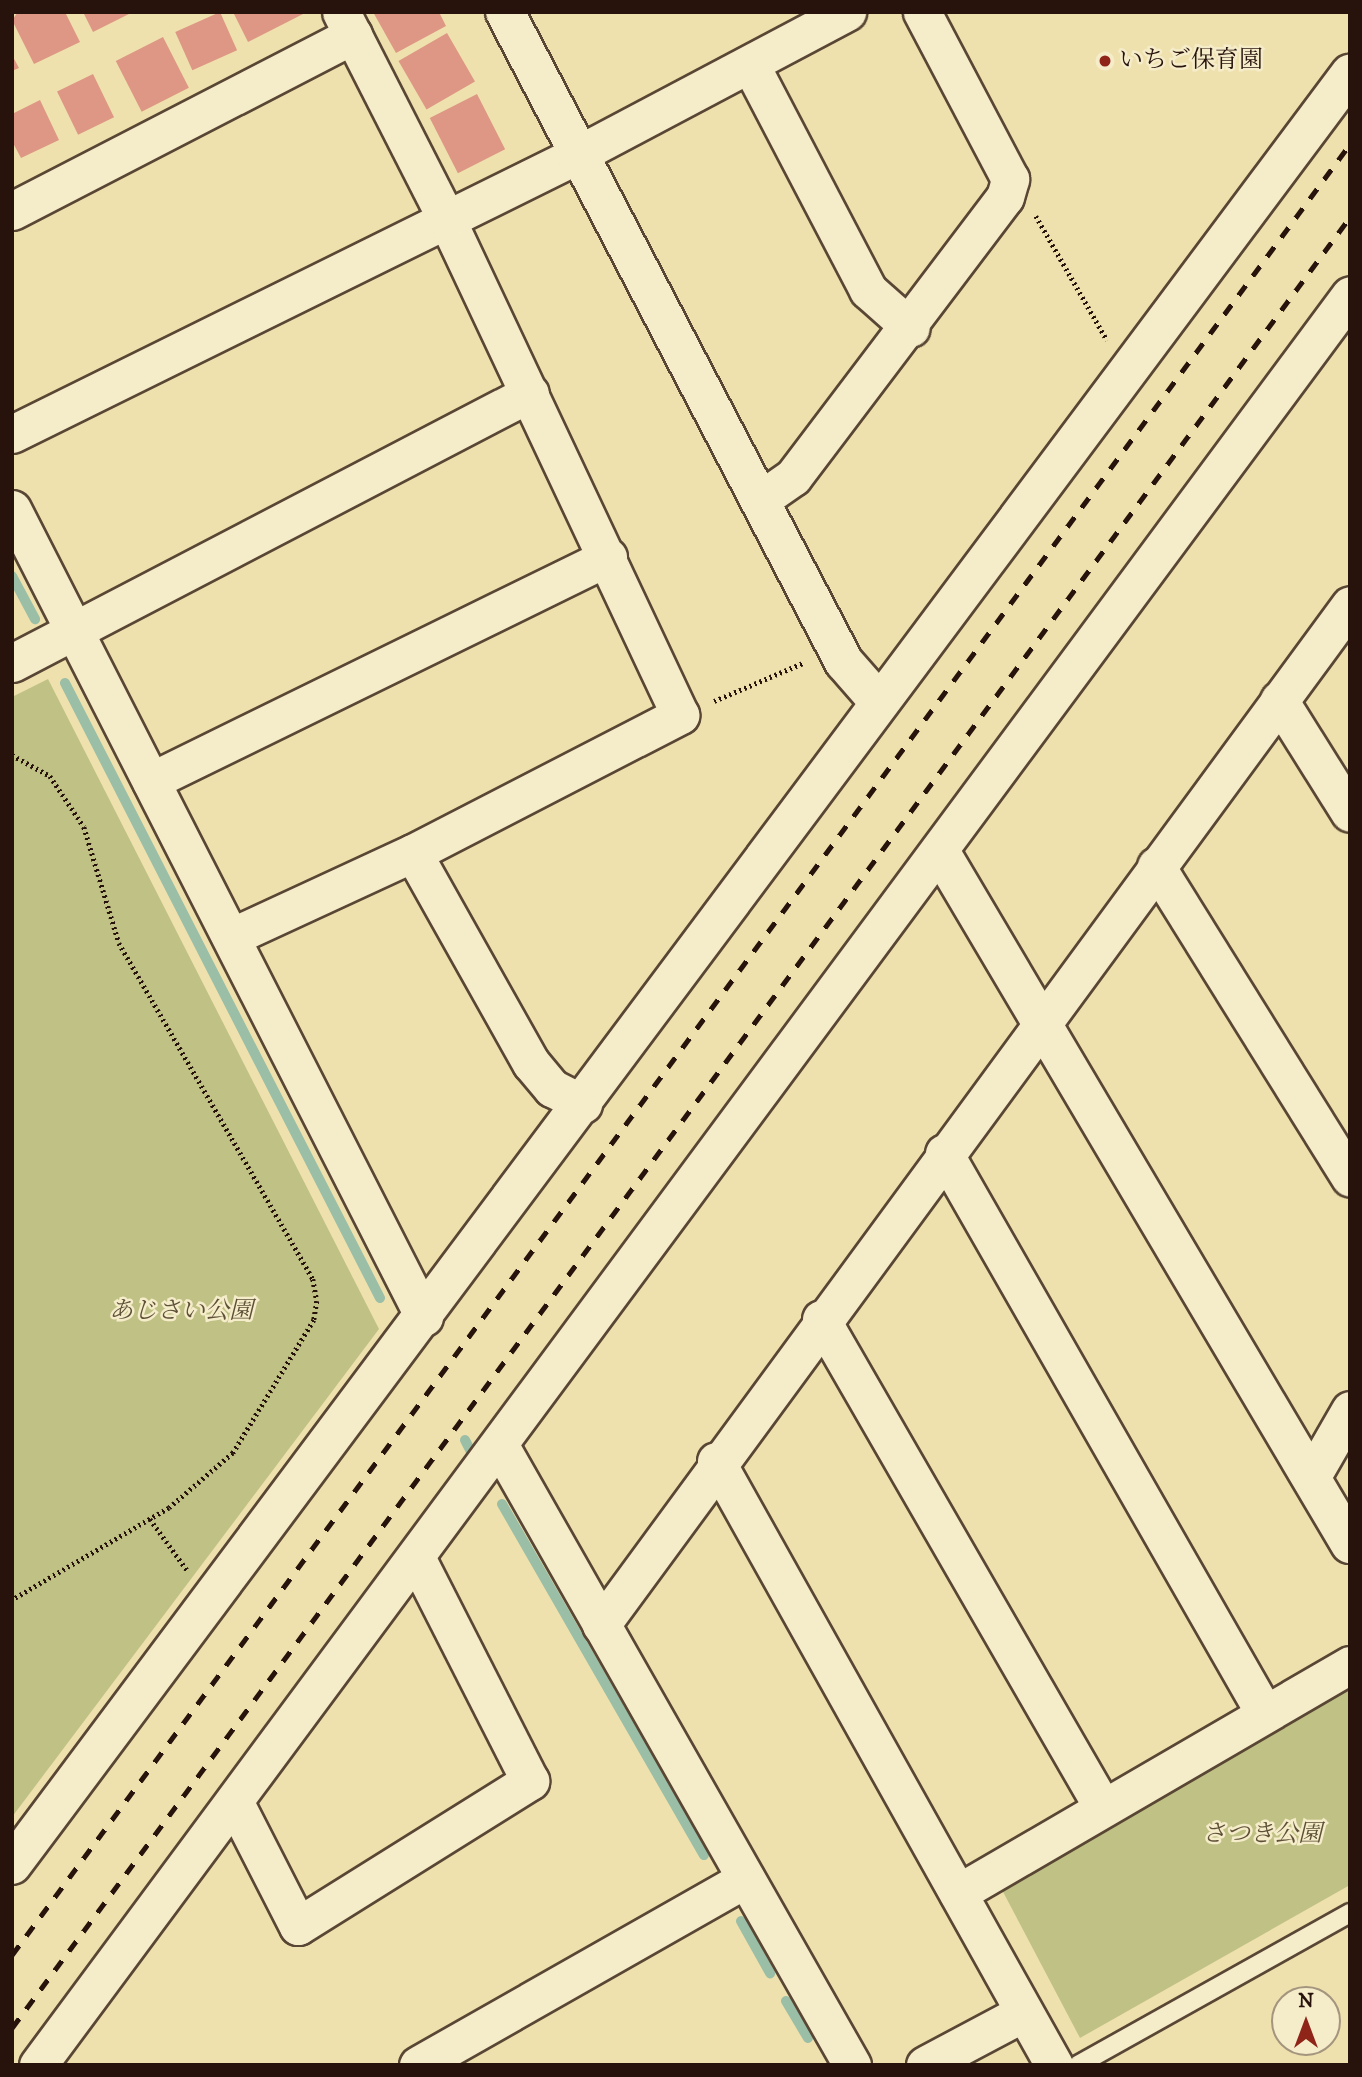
<!DOCTYPE html>
<meta charset="utf-8">
<style>
body{margin:0}
#map{position:relative;width:1362px;height:2077px;overflow:hidden;background:#efe1ad;font-family:"IM FELL DW Pica","Noto Serif JP",serif}
div>[style]{position:absolute}
.green>*{inset:0;background:#c0c185}
.stream>*{height:10px;margin:-5px;padding:0 5px;transform-origin:5px;border-radius:5px;background:#9abea6}
.building>*{inset:0;background:#dd9784;transform-origin:0 0}
.path>*{height:4.5px;margin-top:-2.25px;transform-origin:0;background:repeating-linear-gradient(90deg,#27130b 0 2px,transparent 0 5.5px)}
.roads{filter:drop-shadow(2px 0 #594634) drop-shadow(-2px 0 #594634) drop-shadow(0 2px #594634) drop-shadow(0 -2px #594634)}
.lane>*{height:18px;margin:-9px;padding:0 9px;transform-origin:9px;border-radius:9px;background:#f5ecca}
.street>*{height:37px;margin:-18.5px;padding:0 18.5px;transform-origin:18.5px;border-radius:18.5px;background:#f5ecca}
.secondary>*{height:38px;margin:-19px;padding:0 19px;transform-origin:19px;border-radius:19px;background:#f5ecca}
.rail>*{height:5px;margin-top:-2.5px;transform-origin:0;background:repeating-linear-gradient(90deg,#27130b 0 12px,transparent 0 24px)}
.dots>*{width:19px;height:19px;translate:-50% -50%;box-sizing:border-box;border:4px solid #f5ecca;border-radius:50%}
span{translate:-50% -50%;white-space:nowrap;text-align:center;line-height:1.15;-webkit-text-stroke:5px #f5ecca;paint-order:stroke}
.poi-label{font-size:24px;color:#27130b}
.left{translate:0 -50%;text-align:left}
.park-label{font-size:24px;color:#5d5036;font-style:italic}
.frame{position:absolute;inset:0;border:14px solid #27130b;pointer-events:none}
.north{position:absolute;left:1271px;top:1986px;width:70px;height:70px;box-sizing:border-box;background:#f5ecca;border:2px solid #a3957e;border-radius:50%;rotate:0deg;font-size:19px;font-weight:700;line-height:28px;text-align:center;color:#27130b}
.north::after{content:'';display:block;margin:auto;width:24px;height:32px;background:#8f2418;clip-path:polygon(50% 0,100% 100%,50% 72%,0 100%)}
</style>
<div id="map">
<div class="green">
<i style="clip-path:polygon(48px 679px,379px 1329px,12px 1817px,12px 697px)"></i>
<i style="clip-path:polygon(1350px 1683px,1350px 1885px,1080px 2038px,1001px 1888px)"></i>
</div>
<div class="stream">
<i style="left:12px;top:576px;width:49px;rotate:61.9deg"></i>
<i style="left:65px;top:683px;width:691px;rotate:62.88deg"></i>
<i style="left:465px;top:1440px;width:13px;rotate:63deg"></i>
<i style="left:502px;top:1504px;width:405px;rotate:60.1deg"></i>
<i style="left:741px;top:1921px;width:60px;rotate:60.9deg"></i>
<i style="left:786px;top:2001px;width:43px;rotate:59.3deg"></i>
</div>
<div class="building">
<i style="clip-path:polygon(18px 12px,65px 12px,80px 42px,34px 64px,12px 20px)"></i>
<i style="clip-path:polygon(83px 12px,133px 12px,93px 32px)"></i>
<i style="left:220px;top:12px;width:42px;height:49px;rotate:66deg"></i>
<i style="clip-path:polygon(233px 12px,307px 12px,248px 42px)"></i>
<i style="clip-path:polygon(373px 12px,439px 12px,446px 26px,396px 53px)"></i>
<i style="left:447px;top:33px;width:56px;height:56px;rotate:60deg"></i>
<i style="left:163px;top:37px;width:57px;height:53px;rotate:63deg"></i>
<i style="clip-path:polygon(12px 55px,19px 68px,12px 71px)"></i>
<i style="left:93px;top:74px;width:48px;height:40px;rotate:64deg"></i>
<i style="left:477px;top:94px;width:62px;height:53px;rotate:63deg"></i>
<i style="clip-path:polygon(40px 100px,59px 140px,21px 158px,12px 141px,12px 114px)"></i>
</div>
<div class="path">
<i style="left:1036px;top:216px;width:143px;rotate:60.2deg"></i>
<i style="left:714px;top:701px;width:97px;rotate:-23.1deg"></i>
<i style="left:12px;top:755px;width:43px;rotate:28.9deg"></i>
<i style="left:50px;top:776px;width:61px;rotate:56.3deg"></i>
<i style="left:84px;top:827px;width:121px;rotate:73.2deg"></i>
<i style="left:119px;top:943px;width:388px;rotate:60deg"></i>
<i style="left:313px;top:1279px;width:22px;rotate:80deg"></i>
<i style="left:317px;top:1301px;width:19px;rotate:99deg"></i>
<i style="left:314px;top:1320px;width:156px;rotate:121.3deg"></i>
<i style="left:233px;top:1453px;width:84px;rotate:139.3deg"></i>
<i style="left:169px;top:1508px;width:182px;rotate:149.6deg"></i>
<i style="left:150px;top:1519px;width:63px;rotate:54deg"></i>
</div>
<div class="roads">
<div class="lane">
<i style="left:1078px;top:2065px;width:312px;rotate:-29.2deg"></i>
</div>
<div class="street">
<i style="left:750px;top:64px;width:255px;rotate:62.4deg"></i>
<i style="left:868px;top:290px;width:57px;rotate:41.5deg"></i>
<i style="left:12px;top:211px;width:384px;rotate:-27.3deg"></i>
<i style="left:12px;top:434px;width:628px;rotate:-26.28deg"></i>
<i style="left:575px;top:156px;width:308px;rotate:-27.9deg"></i>
<i style="left:760px;top:500px;width:40px;rotate:-34.9deg"></i>
<i style="left:793px;top:477px;width:351px;rotate:-52.9deg"></i>
<i style="left:1005px;top:197px;width:19px;rotate:-74deg"></i>
<i style="left:1010px;top:179px;width:189px;rotate:-117.8deg"></i>
<i style="left:12px;top:509px;width:907px;rotate:62.98deg"></i>
<i style="left:12px;top:663px;width:584px;rotate:-27.53deg"></i>
<i style="left:1279px;top:700px;width:133px;rotate:57.9deg"></i>
<i style="left:151px;top:781px;width:509px;rotate:-26.11deg"></i>
<i style="left:413px;top:853px;width:241px;rotate:60.7deg"></i>
<i style="left:531px;top:1063px;width:33px;rotate:50deg"></i>
<i style="left:552px;top:1088px;width:35px;rotate:27deg"></i>
<i style="left:1156px;top:866px;width:367px;rotate:58.1deg"></i>
<i style="left:231px;top:937px;width:200px;rotate:-24.8deg"></i>
<i style="left:413px;top:853px;width:301px;rotate:-27.3deg"></i>
<i style="left:680px;top:715px;width:547px;rotate:-115.21deg"></i>
<i style="left:447px;top:220px;width:233px;rotate:-117deg"></i>
<i style="left:944px;top:1153px;width:646px;rotate:60.22deg"></i>
<i style="left:821px;top:1319px;width:564px;rotate:60.03deg"></i>
<i style="left:500px;top:1446px;width:712px;rotate:60.37deg"></i>
<i style="left:716px;top:1461px;width:692px;rotate:60.77deg"></i>
<i style="left:1312px;top:1476px;width:76px;rotate:-60.1deg"></i>
<i style="left:601px;top:1625px;width:1265px;rotate:-53.71deg"></i>
<i style="left:236px;top:1805px;width:136px;rotate:62.9deg"></i>
<i style="left:298px;top:1926px;width:274px;rotate:-32deg"></i>
<i style="left:530px;top:1781px;width:249px;rotate:-117deg"></i>
<i style="left:958px;top:1893px;width:453px;rotate:-30.2deg"></i>
<i style="left:38px;top:2065px;width:2203px;rotate:-53.45deg"></i>
<i style="left:418px;top:2065px;width:377px;rotate:-29.6deg"></i>
<i style="left:925px;top:2065px;width:111px;rotate:-28deg"></i>
</div>
<div class="secondary">
<i style="left:505px;top:12px;width:733px;rotate:62.46deg"></i>
<i style="left:844px;top:662px;width:53px;rotate:48.8deg"></i>
<i style="left:941px;top:853px;width:803px;rotate:59.38deg"></i>
<i style="left:12px;top:1865px;width:2236px;rotate:-53.24deg"></i>
</div>
</div>
<div class="rail">
<i style="left:12px;top:1955px;width:2252px;rotate:-53.54deg"></i>
<i style="left:12px;top:2028px;width:2252px;rotate:-53.54deg"></i>
</div>
<div class="dots">
<i style="left:1105px;top:61px;background:#8f2418"></i>
</div>
<div class="poi-label">
<span class="left" style="left:1119px;top:61px">いちご保育園</span>
</div>
<div class="park-label">
<span style="left:181px;top:1312px">あじさい公園</span>
<span style="left:1262px;top:1835px">さつき公園</span>
</div>
<div class="frame"></div>
<div class="north">N</div>
</div>
